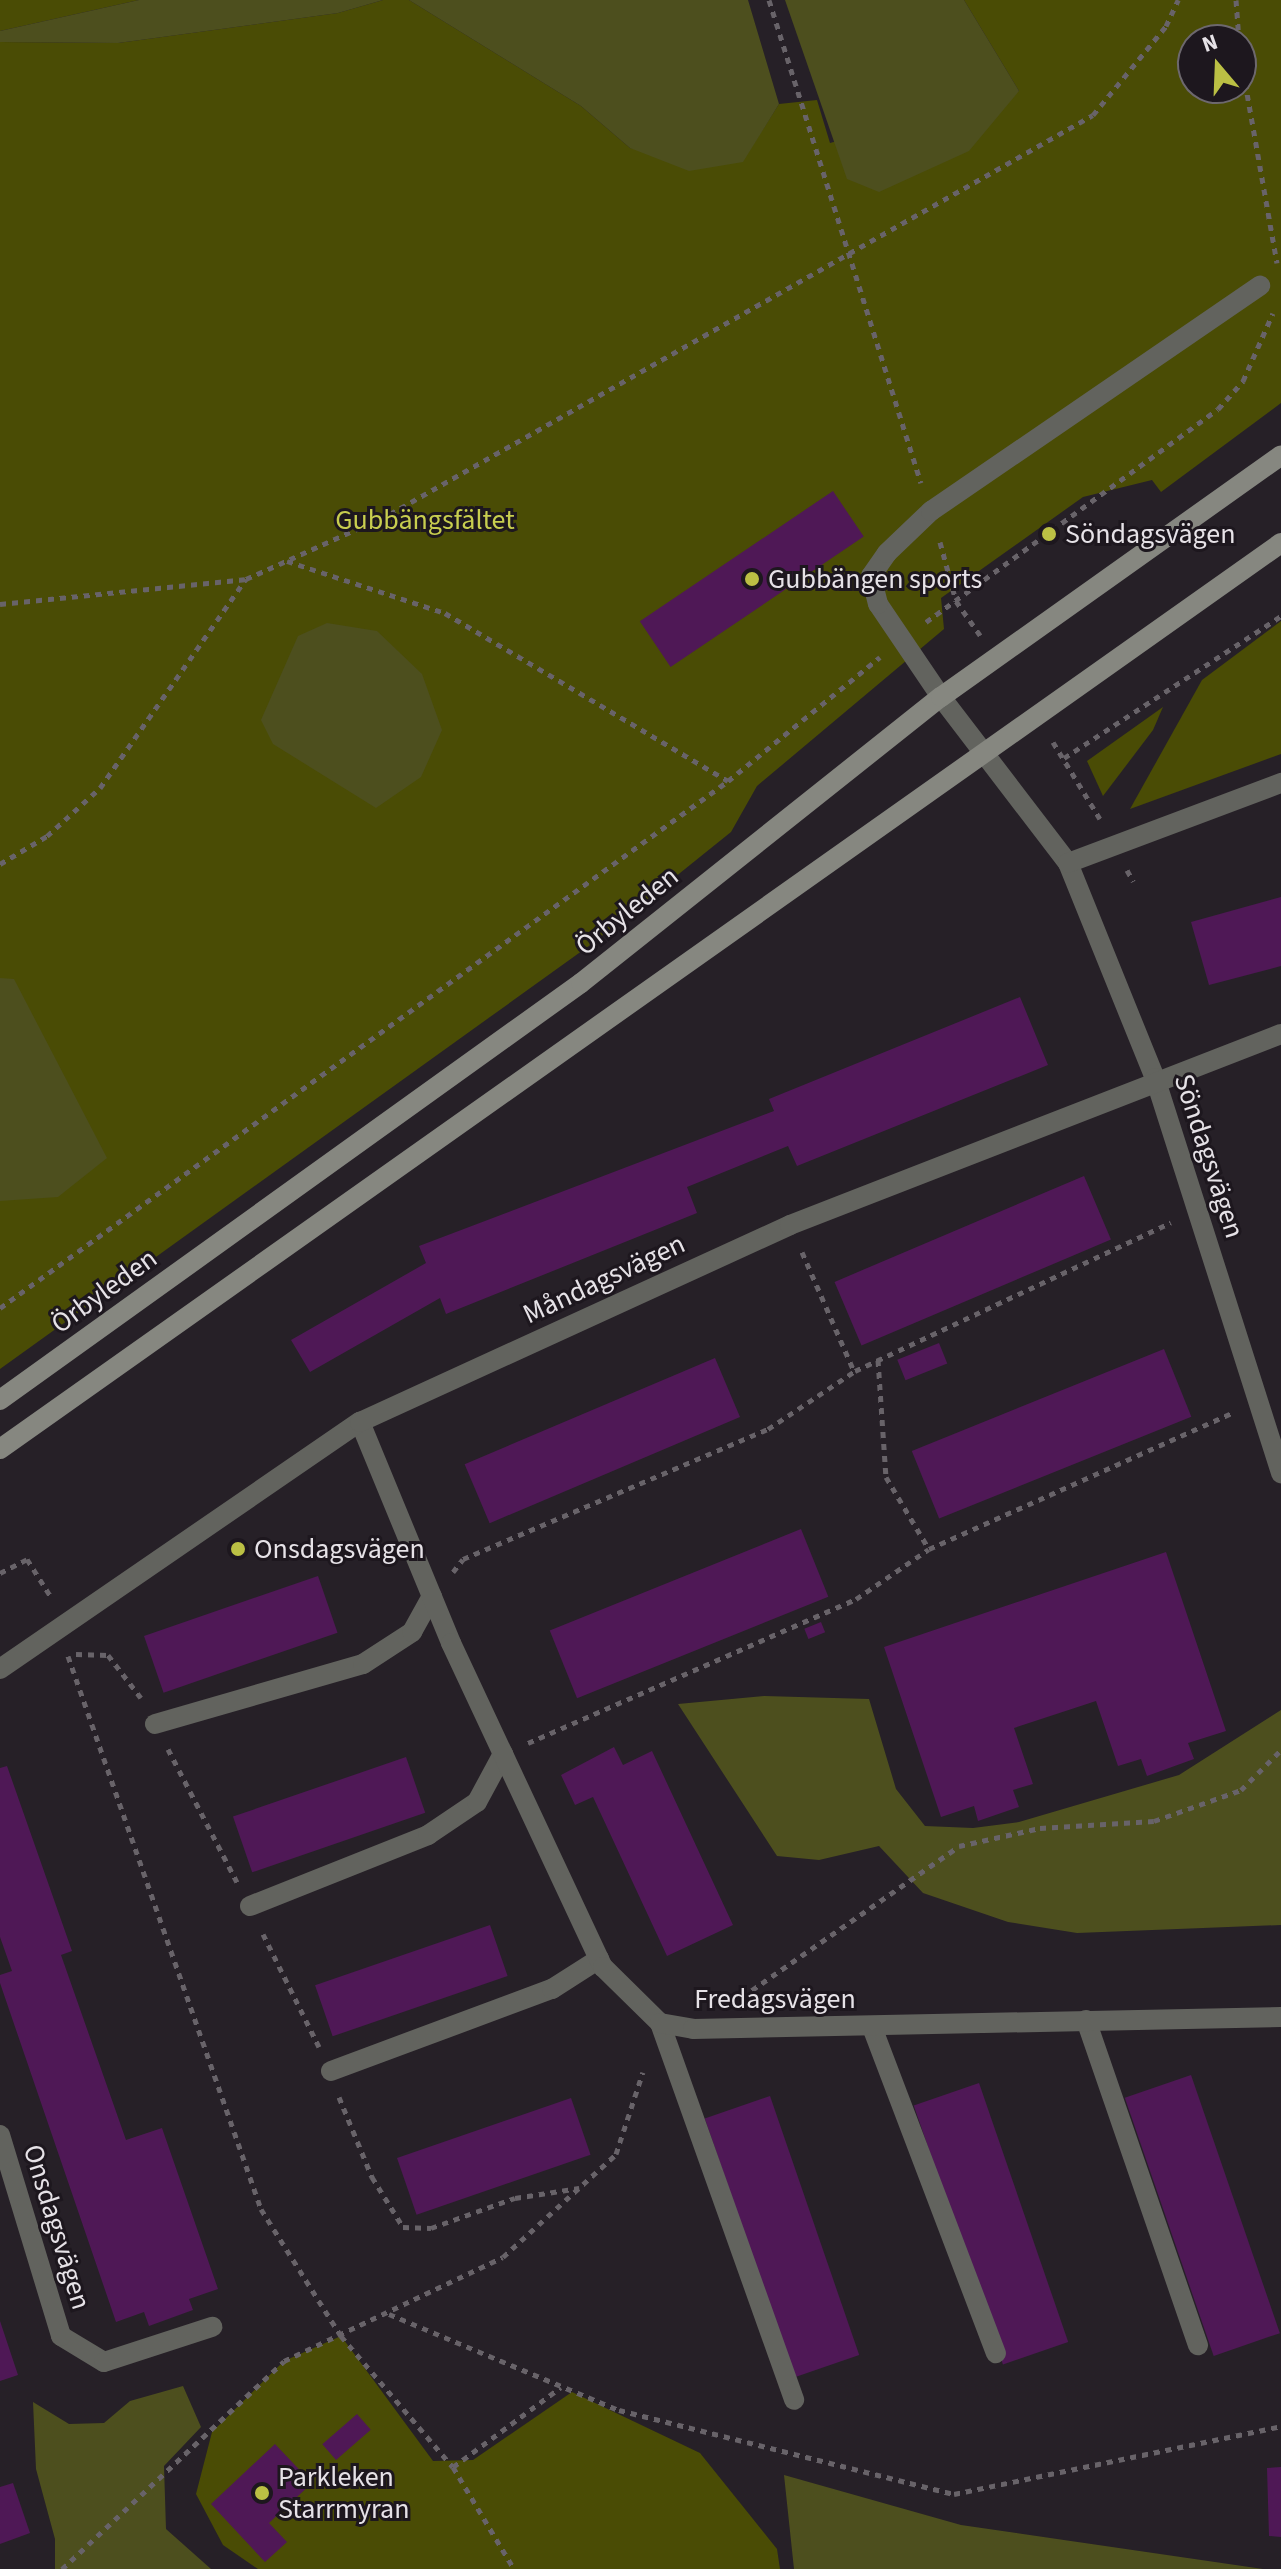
<!DOCTYPE html>
<meta charset="utf-8">
<style>
body{margin:0}
#map{position:relative;width:1281px;height:2569px;overflow:hidden;background:#262027;font-family:"Source Sans 3",sans-serif}
div>[style]{position:absolute}
.green>*{inset:0;background:#4a4c05}
.forest>*{inset:0;background:#4d4f1e}
.building>*{inset:0;background:#4f1856;transform-origin:0 0}
.path>*{height:5px;margin-top:-2.5px;transform-origin:0;background:repeating-linear-gradient(90deg,#686369 0 6px,transparent 0 12px)}
.lane>*{height:20px;margin:-10px;padding:0 10px;transform-origin:10px;border-radius:10px;background:#62635e}
.street>*{height:20px;margin:-10px;padding:0 10px;transform-origin:10px;border-radius:10px;background:#62635e}
.secondary>*{height:20px;margin:-10px;padding:0 10px;transform-origin:10px;border-radius:10px;background:#868780}
.dots>*{width:22px;height:22px;translate:-50% -50%;box-sizing:border-box;border:4px solid #1d171e;border-radius:50%}
span{translate:-50% -50%;white-space:nowrap;text-align:center;line-height:1.15;-webkit-text-stroke:6px #1d171e;paint-order:stroke}
.park-label{font-size:28px;color:#c8ce4f}
.poi-label{font-size:28px;color:#e6e2e7}
.left{translate:0 -50%;text-align:left}
.street-label{font-size:28px;color:#e6e2e7}
.north{position:absolute;left:1177px;top:24px;width:80px;height:80px;box-sizing:border-box;background:#1d171e;border:2px solid #6d686e;border-radius:50%;rotate:341deg;font-size:22px;font-weight:700;line-height:32px;text-align:center;color:#e6e2e7}
.north::after{content:'';display:block;margin:auto;width:28px;height:36px;background:#bbc044;clip-path:polygon(50% 0,100% 100%,50% 72%,0 100%)}
</style>
<div id="map">
<div class="green">
<i style="clip-path:polygon(0 0,139px 0,0 31px)"></i>
<i style="clip-path:polygon(evenodd,383px 0,409px 0,581px 106px,630px 148px,742px 162px,779px 104px,817px 100px,830px 143px,1019px 91px,964px 0,1281px 0,1281px 403px,1161px 492px,1152px 480px,1083px 497px,941px 598px,944px 629px,757px 786px,731px 832px,593px 943px,0 1369px,0 42px,118px 43px,338px 13px,383px 0,1193px 40px,1241px 40px,1241px 88px,1193px 88px,1193px 40px)"></i>
<i style="clip-path:polygon(1281px 621px,1281px 754px,1130px 809px,1202px 680px)"></i>
<i style="clip-path:polygon(1163px 707px,1153px 730px,1103px 796px,1087px 761px)"></i>
<i style="clip-path:polygon(341px 2336px,433px 2461px,473px 2460px,572px 2392px,700px 2453px,777px 2549px,780px 2569px,258px 2569px,223px 2545px,196px 2494px,212px 2432px,284px 2361px)"></i>
</div>
<div class="forest">
<i style="clip-path:polygon(139px 0,383px 0,338px 13px,118px 43px,0 42px,0 31px)"></i>
<i style="clip-path:polygon(409px 0,748px 0,779px 104px,743px 162px,689px 171px,630px 148px,581px 106px)"></i>
<i style="clip-path:polygon(785px 0,964px 0,1019px 91px,969px 151px,879px 192px,847px 179px)"></i>
<i style="clip-path:polygon(327px 623px,377px 631px,422px 674px,442px 730px,421px 777px,376px 808px,273px 744px,261px 720px,298px 636px)"></i>
<i style="clip-path:polygon(0 978px,14px 979px,107px 1158px,58px 1197px,0 1201px)"></i>
<i style="clip-path:polygon(764px 1696px,869px 1699px,896px 1789px,925px 1826px,973px 1828px,1019px 1822px,1179px 1775px,1281px 1710px,1281px 1925px,1077px 1933px,1008px 1922px,923px 1893px,879px 1846px,819px 1860px,777px 1856px,678px 1704px)"></i>
<i style="clip-path:polygon(183px 2386px,201px 2427px,164px 2466px,166px 2529px,211px 2569px,55px 2569px,55px 2539px,36px 2469px,33px 2402px,69px 2424px,104px 2423px,130px 2401px)"></i>
<i style="clip-path:polygon(784px 2475px,961px 2525px,1263px 2569px,794px 2569px)"></i>
</div>
<div class="building">
<i style="left:833px;top:491px;width:55px;height:233px;rotate:56deg"></i>
<i style="clip-path:polygon(1281px 897px,1281px 966px,1209px 985px,1191px 922px)"></i>
<i style="clip-path:polygon(1020px 997px,1048px 1065px,797px 1166px,788px 1146px,687px 1187px,697px 1213px,446px 1314px,440px 1298px,310px 1372px,291px 1340px,426px 1263px,419px 1246px,774px 1111px,769px 1099px)"></i>
<i style="left:1084px;top:1176px;width:69px;height:271px;rotate:67deg"></i>
<i style="left:939px;top:1343px;width:22px;height:45px;rotate:68deg"></i>
<i style="left:1164px;top:1349px;width:73px;height:272px;rotate:68deg"></i>
<i style="left:715px;top:1358px;width:64px;height:272px;rotate:67deg"></i>
<i style="left:801px;top:1529px;width:73px;height:271px;rotate:68deg"></i>
<i style="clip-path:polygon(1166px 1552px,1226px 1731px,1188px 1743px,1194px 1759px,1147px 1776px,1141px 1759px,1118px 1766px,1096px 1701px,1014px 1728px,1033px 1784px,1013px 1790px,1019px 1807px,978px 1821px,974px 1806px,941px 1817px,884px 1647px)"></i>
<i style="left:318px;top:1576px;width:60px;height:184px;rotate:71deg"></i>
<i style="left:821px;top:1622px;width:11px;height:18px;rotate:68deg"></i>
<i style="clip-path:polygon(614px 1747px,623px 1765px,652px 1751px,733px 1925px,667px 1956px,593px 1797px,575px 1805px,561px 1775px)"></i>
<i style="left:406px;top:1757px;width:59px;height:183px;rotate:71deg"></i>
<i style="clip-path:polygon(7px 1766px,72px 1951px,61px 1955px,126px 2140px,162px 2128px,218px 2289px,189px 2299px,193px 2310px,149px 2326px,144px 2312px,116px 2322px,0 1983px,0 1975px,12px 1971px,0 1937px,0 1768px)"></i>
<i style="left:490px;top:1925px;width:54px;height:185px;rotate:71deg"></i>
<i style="left:1191px;top:2075px;width:273px;height:70px;rotate:71deg"></i>
<i style="left:979px;top:2083px;width:274px;height:69px;rotate:71deg"></i>
<i style="left:770px;top:2096px;width:274px;height:69px;rotate:71deg"></i>
<i style="left:571px;top:2098px;width:60px;height:184px;rotate:71deg"></i>
<i style="clip-path:polygon(0 2321px,18px 2375px,0 2381px)"></i>
<i style="left:357px;top:2414px;width:21px;height:46px;rotate:49deg"></i>
<i style="clip-path:polygon(275px 2444px,312px 2483px,269px 2523px,287px 2542px,265px 2562px,211px 2504px)"></i>
<i style="clip-path:polygon(1281px 2467px,1281px 2537px,1269px 2536px,1267px 2468px)"></i>
<i style="clip-path:polygon(13px 2483px,30px 2533px,0 2544px,0 2487px)"></i>
</div>
<div class="path">
<i style="left:769px;top:0;width:506px;rotate:72.53deg"></i>
<i style="left:1236px;top:0;width:40px;rotate:85.7deg"></i>
<i style="left:1241px;top:59px;width:207px;rotate:80deg"></i>
<i style="left:940px;top:542px;width:61px;rotate:74.8deg"></i>
<i style="left:956px;top:601px;width:42px;rotate:54.8deg"></i>
<i style="left:287px;top:561px;width:166px;rotate:18.2deg"></i>
<i style="left:445px;top:613px;width:329px;rotate:30.7deg"></i>
<i style="left:0;top:604px;width:246px;rotate:-5.8deg"></i>
<i style="left:926px;top:622px;width:361px;rotate:-36.1deg"></i>
<i style="left:1218px;top:409px;width:38px;rotate:-48deg"></i>
<i style="left:1243px;top:381px;width:74px;rotate:-66.2deg"></i>
<i style="left:1053px;top:742px;width:90px;rotate:58.6deg"></i>
<i style="left:1064px;top:758px;width:259px;rotate:-33.2deg"></i>
<i style="left:0;top:864px;width:55px;rotate:-30.8deg"></i>
<i style="left:47px;top:836px;width:72px;rotate:-42.2deg"></i>
<i style="left:100px;top:788px;width:255px;rotate:-55.1deg"></i>
<i style="left:246px;top:579px;width:158px;rotate:-24.3deg"></i>
<i style="left:390px;top:514px;width:808px;rotate:-29.58deg"></i>
<i style="left:1093px;top:115px;width:115px;rotate:-50.6deg"></i>
<i style="left:1166px;top:26px;width:29px;rotate:-65deg"></i>
<i style="left:1127px;top:870px;width:13px;rotate:61deg"></i>
<i style="left:802px;top:1252px;width:130px;rotate:66.4deg"></i>
<i style="left:0;top:1308px;width:899px;rotate:-35.9deg"></i>
<i style="left:728px;top:781px;width:196px;rotate:-39.2deg"></i>
<i style="left:878px;top:1360px;width:117px;rotate:86.1deg"></i>
<i style="left:886px;top:1477px;width:84px;rotate:59.2deg"></i>
<i style="left:453px;top:1572px;width:16px;rotate:-52deg"></i>
<i style="left:463px;top:1559px;width:332px;rotate:-23.1deg"></i>
<i style="left:768px;top:1429px;width:105px;rotate:-33.7deg"></i>
<i style="left:855px;top:1371px;width:349px;rotate:-25.2deg"></i>
<i style="left:0;top:1573px;width:30px;rotate:-27deg"></i>
<i style="left:27px;top:1559px;width:45px;rotate:57.7deg"></i>
<i style="left:76px;top:1654px;width:32px;rotate:2deg"></i>
<i style="left:108px;top:1655px;width:54px;rotate:52.5deg"></i>
<i style="left:68px;top:1656px;width:586px;rotate:70.76deg"></i>
<i style="left:261px;top:2209px;width:150px;rotate:57.8deg"></i>
<i style="left:341px;top:2336px;width:172px;rotate:49.5deg"></i>
<i style="left:453px;top:2467px;width:119px;rotate:59.1deg"></i>
<i style="left:528px;top:1743px;width:358px;rotate:-23.7deg"></i>
<i style="left:856px;top:1599px;width:88px;rotate:-34.4deg"></i>
<i style="left:929px;top:1549px;width:332px;rotate:-24.2deg"></i>
<i style="left:168px;top:1749px;width:150px;rotate:62.6deg"></i>
<i style="left:263px;top:1934px;width:126px;rotate:63.6deg"></i>
<i style="left:742px;top:1997px;width:264px;rotate:-34.8deg"></i>
<i style="left:959px;top:1846px;width:83px;rotate:-12.5deg"></i>
<i style="left:1040px;top:1828px;width:114px;rotate:-3.5deg"></i>
<i style="left:1154px;top:1821px;width:92px;rotate:-19.6deg"></i>
<i style="left:1241px;top:1790px;width:57px;rotate:-45deg"></i>
<i style="left:339px;top:2097px;width:87px;rotate:67.6deg"></i>
<i style="left:372px;top:2177px;width:59px;rotate:58.2deg"></i>
<i style="left:403px;top:2227px;width:28px;rotate:2deg"></i>
<i style="left:431px;top:2228px;width:89px;rotate:-19.7deg"></i>
<i style="left:515px;top:2198px;width:65px;rotate:-8.9deg"></i>
<i style="left:389px;top:2314px;width:249px;rotate:22.7deg"></i>
<i style="left:619px;top:2410px;width:345px;rotate:14.1deg"></i>
<i style="left:954px;top:2494px;width:334px;rotate:-11.7deg"></i>
<i style="left:453px;top:2467px;width:134px;rotate:-36.5deg"></i>
<i style="left:62px;top:2569px;width:304px;rotate:-43.1deg"></i>
<i style="left:284px;top:2361px;width:242px;rotate:-25.4deg"></i>
<i style="left:503px;top:2257px;width:153px;rotate:-42.3deg"></i>
<i style="left:616px;top:2154px;width:86px;rotate:-71.8deg"></i>
</div>
<div class="lane">
<i style="left:941px;top:697px;width:112px;rotate:-124.1deg"></i>
<i style="left:878px;top:604px;width:29px;rotate:-104deg"></i>
<i style="left:871px;top:576px;width:28px;rotate:-55deg"></i>
<i style="left:887px;top:553px;width:61px;rotate:-43.7deg"></i>
<i style="left:931px;top:511px;width:399px;rotate:-34.4deg"></i>
<i style="left:155px;top:1724px;width:216px;rotate:-16.1deg"></i>
<i style="left:363px;top:1664px;width:59px;rotate:-33.1deg"></i>
<i style="left:412px;top:1632px;width:41px;rotate:-60.9deg"></i>
<i style="left:250px;top:1906px;width:192px;rotate:-21.7deg"></i>
<i style="left:428px;top:1835px;width:59px;rotate:-34deg"></i>
<i style="left:477px;top:1802px;width:55px;rotate:-61.6deg"></i>
<i style="left:1086px;top:2020px;width:344px;rotate:71deg"></i>
<i style="left:660px;top:2023px;width:400px;rotate:70.4deg"></i>
<i style="left:872px;top:2027px;width:349px;rotate:69.2deg"></i>
<i style="left:331px;top:2071px;width:236px;rotate:-20.4deg"></i>
<i style="left:552px;top:1989px;width:56px;rotate:-32.6deg"></i>
<i style="left:61px;top:2336px;width:50px;rotate:31.2deg"></i>
<i style="left:104px;top:2362px;width:114px;rotate:-18deg"></i>
</div>
<div class="street">
<i style="left:941px;top:697px;width:209px;rotate:52.6deg"></i>
<i style="left:1068px;top:863px;width:232px;rotate:68deg"></i>
<i style="left:1155px;top:1078px;width:415px;rotate:72.3deg"></i>
<i style="left:1068px;top:863px;width:228px;rotate:-20.6deg"></i>
<i style="left:360px;top:1422px;width:239px;rotate:67.6deg"></i>
<i style="left:451px;top:1643px;width:358px;rotate:64.9deg"></i>
<i style="left:603px;top:1967px;width:80px;rotate:44.5deg"></i>
<i style="left:660px;top:2023px;width:34px;rotate:10deg"></i>
<i style="left:693px;top:2029px;width:588px;rotate:-1.17deg"></i>
<i style="left:0;top:1669px;width:437px;rotate:-34.5deg"></i>
<i style="left:360px;top:1422px;width:473px;rotate:-24.6deg"></i>
<i style="left:790px;top:1225px;width:527px;rotate:-21.26deg"></i>
<i style="left:0;top:2135px;width:210px;rotate:73.1deg"></i>
</div>
<div class="secondary">
<i style="left:0;top:1400px;width:715px;rotate:-35.67deg"></i>
<i style="left:581px;top:983px;width:460px;rotate:-38.5deg"></i>
<i style="left:941px;top:697px;width:417px;rotate:-35.4deg"></i>
<i style="left:0;top:1449px;width:1569px;rotate:-35.27deg"></i>
</div>
<div class="dots">
<i style="left:1049px;top:534px;background:#bbc044"></i>
<i style="left:752px;top:579px;background:#bbc044"></i>
<i style="left:238px;top:1549px;background:#bbc044"></i>
<i style="left:262px;top:2493px;background:#bbc044"></i>
</div>
<div class="park-label">
<span style="left:425px;top:520px">Gubbängsfältet</span>
</div>
<div class="poi-label">
<span class="left" style="left:1065px;top:534px">Söndagsvägen</span>
<span class="left" style="left:768px;top:579px">Gubbängen sports</span>
<span class="left" style="left:254px;top:1549px">Onsdagsvägen</span>
<span class="left" style="left:278px;top:2493px">Parkleken<br>Starrmyran</span>
</div>
<div class="street-label">
<span style="left:627px;top:911px;rotate:-39deg">Örbyleden</span>
<span style="left:1209px;top:1156px;rotate:72deg">Söndagsvägen</span>
<span style="left:604px;top:1279px;rotate:-25deg">Måndagsvägen</span>
<span style="left:104px;top:1291px;rotate:-36deg">Örbyleden</span>
<span style="left:775px;top:1999px">Fredagsvägen</span>
<span style="left:57px;top:2227px;rotate:73deg">Onsdagsvägen</span>
</div>
<div class="north">N</div>
</div>
